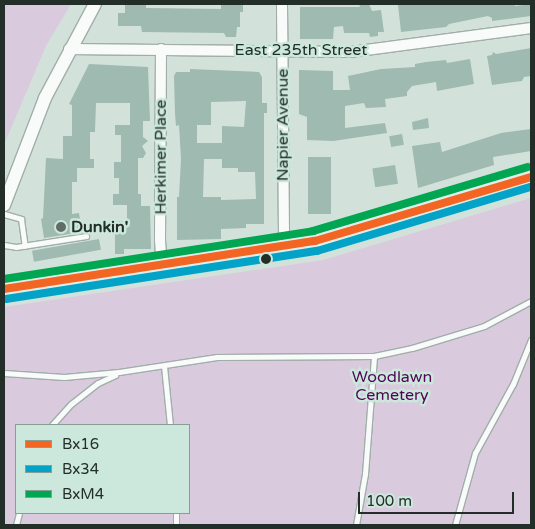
<!DOCTYPE html>
<style>
body{margin:0}
#map{position:relative;width:535px;height:529px;overflow:hidden;background:#d2e2db;font-family:"Varela Round",sans-serif}
div>[style]{position:absolute}
.green>*{inset:0;background:#d9cbdd}
.building>*{inset:0;background:#9fbab0;transform-origin:0 0}
.roads{filter:drop-shadow(1px 0 #a1aea8) drop-shadow(-1px 0 #a1aea8) drop-shadow(0 1px #a1aea8) drop-shadow(0 -1px #a1aea8)}
.service>*{height:5px;margin:-2.5px;padding:0 2.5px;transform-origin:2.5px;border-radius:2.5px;background:#f8fbfa}
.minor>*{height:10px;margin:-5px;padding:0 5px;transform-origin:5px;border-radius:5px;background:#f8fbfa}
.tertiary>*{height:12px;margin:-6px;padding:0 6px;transform-origin:6px;border-radius:6px;background:#f8fbfa}
.primary>*{height:16px;margin:-8px;padding:0 8px;transform-origin:8px;border-radius:8px;background:#e2ede9}
.bus-1>*{height:8px;margin:-4px;padding:0 4px;transform-origin:4px;border-radius:4px;background:#f26522}
.bus-2>*{height:8px;margin:-4px;padding:0 4px;transform-origin:4px;border-radius:4px;background:#02a3c6}
.bus-3>*{height:8px;margin:-4px;padding:0 4px;transform-origin:4px;border-radius:4px;background:#00a651}
.dots>*{width:14px;height:14px;translate:-50% -50%;box-sizing:border-box;border:2px solid #cce8dc;border-radius:50%}
span{translate:-50% -50%;white-space:nowrap;text-align:center;line-height:1.15;-webkit-text-stroke:5px #cce8dc;paint-order:stroke}
.street-label{font-size:16px;color:#232e29}
.poi-label{font-size:16px;color:#232e29;font-weight:700}
.left{translate:0 -50%;text-align:left}
.park-label{font-size:16px;color:#520556}
.frame{position:absolute;inset:0;border:5px solid #232e29;pointer-events:none}
.legend{position:absolute;left:15px;top:424px;width:175px;height:90px;box-sizing:border-box;background:#cce8dc;border:1px solid #889e94;margin:0;padding:6px 9px;list-style:none;font-size:15px;color:#232e29}
.legend li{display:flex;align-items:center;gap:10px;height:25px}
.legend b{width:25px;border:1px solid #889e94}
.scale{position:absolute;left:358px;top:492px;width:156px;height:22px;box-sizing:border-box;border:2px solid #232e29;border-top:0;padding-left:6px;font-size:15px;line-height:18px;white-space:nowrap;color:#232e29;-webkit-text-stroke:4px #cce8dc;paint-order:stroke}
</style>
<div id="map">
<div class="green">
<i style="clip-path:polygon(4px 4px,71px 4px,46px 46px,4px 145px)"></i>
<i style="clip-path:polygon(evenodd,531px 198px,531px 525px,4px 525px,4px 307px,323px 260px,531px 198px,16px 425px,189px 425px,189px 513px,16px 513px,16px 425px)"></i>
</div>
<div class="building">
<i style="clip-path:polygon(125px 4px,146px 4px,146px 8px,221px 9px,221px 4px,243px 4px,243px 12px,240px 12px,240px 27px,237px 27px,236px 37px,226px 37px,224px 33px,142px 32px,141px 26px,118px 26px,118px 13px,125px 13px)"></i>
<i style="clip-path:polygon(359px 4px,369px 4px,372px 11px,381px 10px,384px 32px,378px 32px,378px 36px,370px 37px,369px 33px,344px 33px,343px 26px,334px 27px,333px 39px,300px 39px,300px 7px,360px 7px)"></i>
<i style="clip-path:polygon(409px 4px,515px 4px,515px 6px,531px 4px,531px 16px,492px 21px,492px 18px,488px 16px,449px 24px,446px 27px,401px 32px,398px 5px)"></i>
<i style="clip-path:polygon(531px 48px,531px 76px,524px 77px,522px 81px,492px 85px,487px 56px,492px 55px,493px 52px,496px 54px)"></i>
<i style="clip-path:polygon(470px 59px,474px 84px,437px 91px,436px 82px,412px 86px,407px 92px,407px 96px,385px 99px,386px 107px,366px 108px,364px 103px,345px 106px,345px 128px,385px 123px,387px 133px,333px 141px,307px 140px,307px 117px,299px 114px,299px 70px,333px 71px,333px 90px,350px 90px,348px 76px,381px 69px,415px 67px,415px 64px,426px 62px,446px 60px,447px 63px)"></i>
<i style="clip-path:polygon(89px 64px,148px 67px,150px 121px,143px 121px,143px 137px,148px 141px,142px 146px,146px 153px,143px 158px,138px 158px,138px 194px,141px 194px,141px 206px,150px 206px,151px 249px,124px 249px,124px 254px,115px 254px,115px 221px,127px 221px,127px 205px,113px 205px,113px 194px,119px 194px,119px 178px,114px 178px,114px 162px,121px 162px,121px 135px,115px 135px,115px 125px,130px 125px,130px 103px,96px 103px,95px 132px,90px 132px,90px 159px,94px 159px,94px 168px,77px 168px,77px 182px,72px 182px,72px 214px,79px 213px,82px 232px,44px 238px,41px 219px,43px 218px,46px 158px,63px 159px,63px 136px,72px 136px,72px 105px,69px 104px)"></i>
<i style="clip-path:polygon(evenodd,190px 69px,259px 72px,262px 77px,262px 103px,267px 103px,267px 113px,264px 113px,264px 224px,246px 224px,246px 228px,221px 229px,221px 239px,177px 240px,177px 197px,179px 197px,181px 159px,179px 125px,176px 126px,175px 114px,174px 76px,176px 72px,190px 72px,190px 69px,246px 101px,244px 127px,222px 126px,222px 143px,197px 143px,197px 125px,211px 125px,211px 102px,246px 101px,190px 69px,204px 159px,222px 159px,222px 168px,238px 168px,238px 172px,255px 172px,256px 199px,221px 200px,221px 197px,203px 197px,204px 159px)"></i>
<i style="clip-path:polygon(428px 118px,429px 128px,413px 130px,412px 122px)"></i>
<i style="clip-path:polygon(531px 129px,531px 151px,493px 157px,494px 165px,418px 188px,412px 146px,440px 142px,442px 152px,501px 133px)"></i>
<i style="left:402px;top:134px;width:11px;height:13px;rotate:80deg"></i>
<i style="left:308px;top:157px;width:23px;height:57px"></i>
<i style="left:395px;top:165px;width:19px;height:23px;rotate:81deg"></i>
<i style="left:99px;top:239px;width:11px;height:68px;rotate:80deg"></i>
</div>
<div class="roads">
<div class="service">
<i style="left:4px;top:214px;width:18px;rotate:16deg"></i>
<i style="left:21px;top:219px;width:27px;rotate:82deg"></i>
<i style="left:4px;top:245px;width:12px;rotate:9deg"></i>
<i style="left:16px;top:247px;width:71px;rotate:-8.9deg"></i>
<i style="left:164px;top:366px;width:59px;rotate:84.2deg"></i>
<i style="left:4px;top:373px;width:60px;rotate:3.8deg"></i>
<i style="left:64px;top:377px;width:55px;rotate:-5.2deg"></i>
<i style="left:119px;top:372px;width:99px;rotate:-8.7deg"></i>
<i style="left:217px;top:357px;width:157px;rotate:-0.4deg"></i>
<i style="left:374px;top:356px;width:39px;rotate:-12deg"></i>
<i style="left:412px;top:348px;width:75px;rotate:-17deg"></i>
<i style="left:484px;top:326px;width:53px;rotate:-28deg"></i>
<i style="left:52px;top:425px;width:28px;rotate:-48deg"></i>
<i style="left:71px;top:404px;width:34px;rotate:-38deg"></i>
<i style="left:98px;top:383px;width:19px;rotate:-25deg"></i>
<i style="left:176px;top:513px;width:12px;rotate:90deg"></i>
<i style="left:16px;top:525px;width:12px;rotate:-76deg"></i>
<i style="left:356px;top:525px;width:52px;rotate:-80deg"></i>
<i style="left:365px;top:474px;width:118px;rotate:-85.6deg"></i>
<i style="left:455px;top:525px;width:75px;rotate:-74.5deg"></i>
<i style="left:475px;top:453px;width:79px;rotate:-61.2deg"></i>
<i style="left:513px;top:384px;width:48px;rotate:-67.8deg"></i>
</div>
<div class="minor">
<i style="left:282px;top:4px;width:242px;rotate:89.5deg"></i>
<i style="left:69px;top:49px;width:282px;rotate:0.6deg"></i>
<i style="left:351px;top:52px;width:182px;rotate:-7.6deg"></i>
<i style="left:161px;top:49px;width:191px;rotate:90.3deg"></i>
<i style="left:160px;top:240px;width:26px;rotate:86deg"></i>
</div>
<div class="tertiary">
<i style="left:4px;top:205px;width:115px;rotate:-69deg"></i>
<i style="left:45px;top:98px;width:106px;rotate:-62deg"></i>
</div>
<div class="primary">
<i style="left:4px;top:289px;width:315px;rotate:-8.8deg"></i>
<i style="left:315px;top:241px;width:225px;rotate:-16.5deg"></i>
</div>
</div>
<div class="bus-1">
<i style="left:4px;top:289px;width:315px;rotate:-8.8deg"></i>
<i style="left:315px;top:241px;width:225px;rotate:-16.5deg"></i>
</div>
<div class="bus-2">
<i style="left:6px;top:299px;width:315px;rotate:-8.8deg"></i>
<i style="left:317px;top:251px;width:223px;rotate:-16.7deg"></i>
</div>
<div class="bus-3">
<i style="left:4px;top:279px;width:313px;rotate:-8.8deg"></i>
<i style="left:313px;top:231px;width:224px;rotate:-16.6deg"></i>
</div>
<div class="dots">
<i style="left:61px;top:227px;background:#606d67"></i>
<i style="left:266px;top:259px;background:#232e29"></i>
</div>
<div class="street-label">
<span style="left:301px;top:50px">East 235th Street</span>
<span style="left:283px;top:125px;rotate:-90deg">Napier Avenue</span>
<span style="left:161px;top:157px;rotate:-90deg">Herkimer Place</span>
</div>
<div class="poi-label">
<span class="left" style="left:71px;top:227px">Dunkin'</span>
</div>
<div class="park-label">
<span style="left:392px;top:386px">Woodlawn<br>Cemetery</span>
</div>
<div class="frame"></div>
<ul class="legend">
<li><b style="height:6px;background:#f26522"></b>Bx16</li>
<li><b style="height:6px;background:#02a3c6"></b>Bx34</li>
<li><b style="height:6px;background:#00a651"></b>BxM4</li>
</ul>
<div class="scale">100 m</div>
</div>
